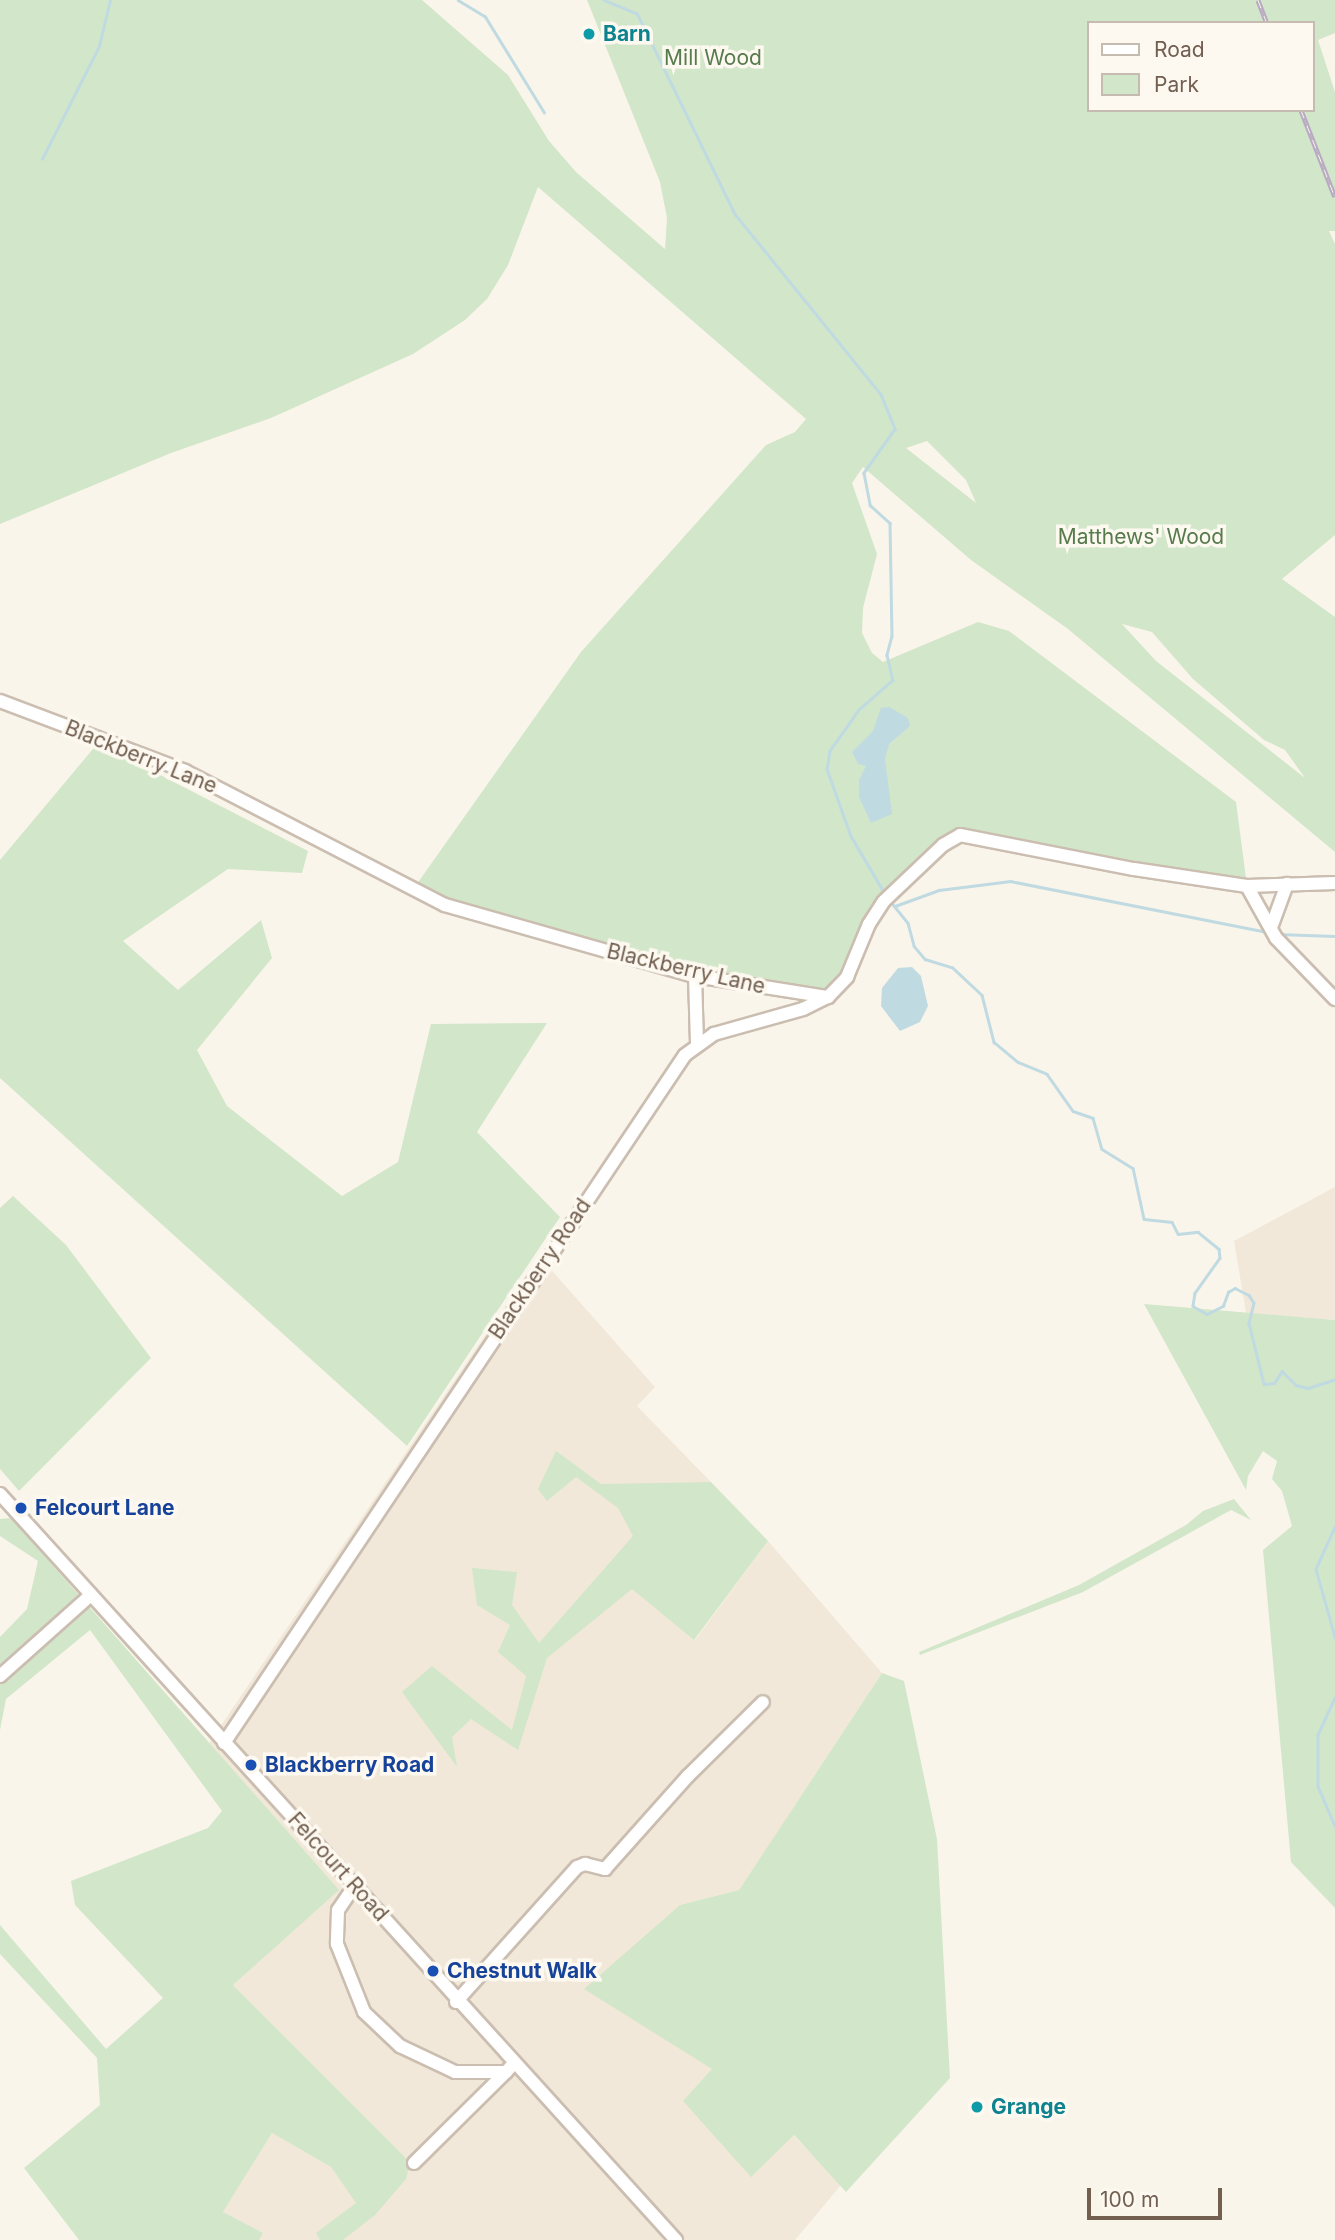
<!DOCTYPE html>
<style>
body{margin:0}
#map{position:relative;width:1335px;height:2240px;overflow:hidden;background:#faf5ea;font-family:Inter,sans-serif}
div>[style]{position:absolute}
.residential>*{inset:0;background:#f1e8d9}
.green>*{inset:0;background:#d2e6ca}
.water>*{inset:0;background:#c0dae2}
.stream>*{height:2.5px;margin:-1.25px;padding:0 1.25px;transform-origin:1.25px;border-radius:1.25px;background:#c0dae2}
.roads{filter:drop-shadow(2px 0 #cbbeb1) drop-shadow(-2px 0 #cbbeb1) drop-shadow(0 2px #cbbeb1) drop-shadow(0 -2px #cbbeb1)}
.minor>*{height:12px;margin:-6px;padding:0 6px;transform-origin:6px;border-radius:6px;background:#fff}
.rail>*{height:5px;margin-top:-2.5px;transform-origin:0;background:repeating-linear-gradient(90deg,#fdf9f0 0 8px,#baa9c3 0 16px);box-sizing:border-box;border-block:2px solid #baa9c3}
.dots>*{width:19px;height:19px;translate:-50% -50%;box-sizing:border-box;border:4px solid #fdf9f0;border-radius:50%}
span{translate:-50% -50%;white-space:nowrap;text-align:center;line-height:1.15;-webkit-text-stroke:7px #fdf9f0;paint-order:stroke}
.culture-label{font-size:21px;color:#0d838f;font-weight:700}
.left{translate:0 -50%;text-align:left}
.park-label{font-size:21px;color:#567b4d}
.street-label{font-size:21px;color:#725f50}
.transit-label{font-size:21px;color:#164399;font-weight:700}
.legend{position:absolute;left:1087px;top:21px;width:228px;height:91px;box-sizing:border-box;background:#fdf9f0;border:2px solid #c5bbb0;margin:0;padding:9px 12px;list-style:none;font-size:21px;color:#725f50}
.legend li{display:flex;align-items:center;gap:14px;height:35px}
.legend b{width:35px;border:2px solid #c5bbb0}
.scale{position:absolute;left:1087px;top:2188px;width:135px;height:32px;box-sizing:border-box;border:4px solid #725f50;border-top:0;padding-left:9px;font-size:21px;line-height:24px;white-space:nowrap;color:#725f50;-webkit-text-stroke:5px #fdf9f0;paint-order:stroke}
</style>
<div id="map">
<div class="residential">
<i style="clip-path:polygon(1335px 1187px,1335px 1320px,1246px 1313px,1234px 1241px)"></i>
<i style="clip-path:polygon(539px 1256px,655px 1387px,637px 1406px,711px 1482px,619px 1576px,695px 1640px,768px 1541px,882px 1673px,739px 1890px,680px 1905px,712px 2070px,750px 2176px,793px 2135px,841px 2185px,795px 2240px,259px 2240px,262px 2233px,223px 2212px,272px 2133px,331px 2167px,349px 2192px,409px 2161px,233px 1985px,338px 1890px,209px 1743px)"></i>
</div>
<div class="green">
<i style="clip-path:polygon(evenodd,0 0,422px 0,508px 75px,549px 141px,576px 172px,665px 249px,667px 218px,660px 182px,587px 0,1335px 0,1335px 33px,1318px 40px,1335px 92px,1335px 231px,1329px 231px,1335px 244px,1335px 535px,1282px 579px,1335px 617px,1335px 852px,1068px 629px,971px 560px,863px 467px,852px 483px,877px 554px,863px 608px,862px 633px,872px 653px,883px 662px,978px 622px,1009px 631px,1236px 802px,1247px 886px,965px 835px,902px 881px,828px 997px,695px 976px,445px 905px,414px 888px,581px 652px,766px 445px,795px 432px,806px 419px,538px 187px,508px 265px,487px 299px,465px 320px,413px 354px,271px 418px,171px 453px,0 524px,0 0,1088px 23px,1312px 23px,1312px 110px,1088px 110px,1088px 23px,0 0,927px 441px,966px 480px,976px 503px,906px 448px,927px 441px,0 0,1122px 624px,1152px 632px,1193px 679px,1264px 740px,1285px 750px,1305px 778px,1156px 661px,1122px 624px)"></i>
<i style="clip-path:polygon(98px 743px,308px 851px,302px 873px,228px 869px,123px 941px,178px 990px,261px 920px,272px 958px,197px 1050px,227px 1106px,342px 1196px,398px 1162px,431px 1024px,547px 1023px,477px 1132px,560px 1217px,407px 1446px,0 1078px,0 860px)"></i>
<i style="clip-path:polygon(13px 1196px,66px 1245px,151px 1358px,19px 1491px,0 1469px,0 1208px)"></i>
<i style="clip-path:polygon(1144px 1304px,1335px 1320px,1335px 1908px,1291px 1862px,1263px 1550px,1292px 1526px,1282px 1491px,1272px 1479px,1277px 1461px,1263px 1451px,1248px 1476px,1246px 1490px)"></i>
<i style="clip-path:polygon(556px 1451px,601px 1484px,711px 1482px,768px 1541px,694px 1640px,632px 1589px,547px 1658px,518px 1750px,471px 1719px,452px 1737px,457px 1767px,402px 1692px,432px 1666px,512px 1730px,526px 1676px,498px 1652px,510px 1625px,477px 1605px,472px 1568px,517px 1572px,512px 1605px,539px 1643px,633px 1536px,618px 1508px,576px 1477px,547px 1501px,538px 1489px)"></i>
<i style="clip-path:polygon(1234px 1499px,1251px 1520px,1231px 1510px,1083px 1592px,920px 1655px,919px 1652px,1079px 1585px,1186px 1525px,1203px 1511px)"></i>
<i style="clip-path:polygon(11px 1518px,339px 1890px,233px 1985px,410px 2162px,406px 2179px,375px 2215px,343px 2240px,320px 2240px,316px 2233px,356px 2203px,331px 2167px,272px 2133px,223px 2212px,263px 2233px,259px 2240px,79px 2240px,24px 2168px,100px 2105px,97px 2058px,0 1954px,0 1925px,106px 2049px,163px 1998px,75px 1905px,71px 1881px,208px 1828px,222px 1811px,90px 1630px,6px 1699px,0 1730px,0 1637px,27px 1609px,38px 1561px,0 1536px,0 1519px)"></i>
<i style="clip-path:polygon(882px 1673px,904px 1681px,937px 1839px,950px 2078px,846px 2192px,794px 2135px,751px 2177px,683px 2101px,712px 2069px,584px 1989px,680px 1905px,739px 1890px)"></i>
</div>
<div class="water">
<i style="clip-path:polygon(889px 707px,908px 718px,910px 726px,889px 744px,885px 759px,892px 814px,871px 823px,859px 797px,859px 780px,866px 766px,858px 764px,852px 752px,873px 731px,881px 708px)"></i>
<i style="clip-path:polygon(912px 967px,921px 976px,928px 1006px,920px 1022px,900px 1031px,881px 1006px,882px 988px,898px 968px)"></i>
</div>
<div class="stream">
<i style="left:458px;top:0;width:31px;rotate:31deg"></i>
<i style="left:485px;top:16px;width:113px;rotate:58.4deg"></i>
<i style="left:604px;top:0;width:35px;rotate:22deg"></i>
<i style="left:637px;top:13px;width:224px;rotate:64deg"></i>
<i style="left:735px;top:214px;width:232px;rotate:51deg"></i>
<i style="left:881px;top:394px;width:38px;rotate:68deg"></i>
<i style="left:895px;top:429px;width:54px;rotate:125.2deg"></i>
<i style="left:864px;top:473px;width:33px;rotate:79deg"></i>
<i style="left:870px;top:505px;width:27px;rotate:42deg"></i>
<i style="left:890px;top:523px;width:113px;rotate:89deg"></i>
<i style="left:892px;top:636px;width:20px;rotate:105deg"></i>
<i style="left:887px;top:655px;width:26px;rotate:77deg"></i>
<i style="left:893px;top:680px;width:45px;rotate:138.6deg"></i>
<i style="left:859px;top:710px;width:50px;rotate:125.3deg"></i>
<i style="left:830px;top:751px;width:18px;rotate:99deg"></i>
<i style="left:827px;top:769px;width:71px;rotate:70.3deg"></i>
<i style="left:851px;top:836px;width:67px;rotate:59.6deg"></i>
<i style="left:42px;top:159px;width:127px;rotate:-63.2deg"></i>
<i style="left:99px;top:46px;width:47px;rotate:-76.6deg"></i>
<i style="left:891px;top:902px;width:27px;rotate:51deg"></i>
<i style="left:908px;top:923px;width:24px;rotate:75deg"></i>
<i style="left:914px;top:946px;width:17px;rotate:50deg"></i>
<i style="left:925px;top:959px;width:28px;rotate:17deg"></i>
<i style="left:952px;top:967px;width:41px;rotate:43deg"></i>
<i style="left:982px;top:995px;width:49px;rotate:75.7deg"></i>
<i style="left:994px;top:1042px;width:31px;rotate:40deg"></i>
<i style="left:1018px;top:1062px;width:31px;rotate:22deg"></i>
<i style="left:1047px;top:1074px;width:45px;rotate:54.9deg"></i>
<i style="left:1073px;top:1111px;width:21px;rotate:19deg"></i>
<i style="left:1093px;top:1118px;width:32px;rotate:74deg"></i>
<i style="left:1102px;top:1149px;width:36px;rotate:32deg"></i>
<i style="left:1133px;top:1168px;width:52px;rotate:77.8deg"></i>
<i style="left:1144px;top:1219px;width:28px;rotate:6deg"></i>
<i style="left:1172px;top:1222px;width:13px;rotate:63deg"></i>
<i style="left:1178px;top:1234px;width:20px;rotate:-6deg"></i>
<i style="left:1198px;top:1232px;width:27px;rotate:39deg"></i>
<i style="left:1219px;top:1249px;width:9px;rotate:84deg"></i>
<i style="left:1220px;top:1258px;width:43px;rotate:125.5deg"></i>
<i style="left:1195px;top:1293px;width:13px;rotate:99deg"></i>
<i style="left:1193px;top:1306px;width:16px;rotate:30deg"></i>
<i style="left:1207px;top:1314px;width:18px;rotate:-27deg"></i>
<i style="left:1223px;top:1306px;width:15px;rotate:-70deg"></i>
<i style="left:1228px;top:1292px;width:8px;rotate:-30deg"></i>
<i style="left:1235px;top:1288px;width:16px;rotate:27deg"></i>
<i style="left:1249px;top:1295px;width:9px;rotate:58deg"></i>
<i style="left:1254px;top:1303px;width:21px;rotate:104deg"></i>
<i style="left:1249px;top:1323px;width:63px;rotate:76.2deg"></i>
<i style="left:1264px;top:1384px;width:10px;rotate:-6deg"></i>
<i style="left:1274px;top:1383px;width:14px;rotate:-56deg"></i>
<i style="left:1282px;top:1371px;width:20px;rotate:45deg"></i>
<i style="left:1296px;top:1385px;width:12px;rotate:14deg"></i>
<i style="left:1308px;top:1388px;width:28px;rotate:-18deg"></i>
<i style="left:895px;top:906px;width:47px;rotate:-20deg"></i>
<i style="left:939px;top:890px;width:72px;rotate:-7.2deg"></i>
<i style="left:1010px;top:881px;width:263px;rotate:11.2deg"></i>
<i style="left:1278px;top:934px;width:57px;rotate:2deg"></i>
<i style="left:1335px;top:1527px;width:46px;rotate:114.3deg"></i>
<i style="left:1316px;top:1569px;width:71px;rotate:74.4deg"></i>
<i style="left:1335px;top:1698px;width:41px;rotate:114.7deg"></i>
<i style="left:1318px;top:1735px;width:51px;rotate:90deg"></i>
<i style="left:1318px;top:1786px;width:43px;rotate:67deg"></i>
</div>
<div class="roads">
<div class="minor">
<i style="left:0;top:701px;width:198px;rotate:20.7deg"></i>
<i style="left:185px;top:771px;width:292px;rotate:27.3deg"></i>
<i style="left:445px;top:905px;width:260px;rotate:15.9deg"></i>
<i style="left:695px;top:976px;width:135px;rotate:9deg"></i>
<i style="left:828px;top:997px;width:28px;rotate:-46deg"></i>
<i style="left:847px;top:977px;width:57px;rotate:-67.5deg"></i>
<i style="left:869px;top:924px;width:27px;rotate:-57deg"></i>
<i style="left:884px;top:901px;width:81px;rotate:-43.5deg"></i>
<i style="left:943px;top:845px;width:20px;rotate:-30deg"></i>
<i style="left:960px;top:835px;width:177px;rotate:11.1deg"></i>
<i style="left:1134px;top:869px;width:114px;rotate:8.6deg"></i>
<i style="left:1247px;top:886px;width:88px;rotate:-2deg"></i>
<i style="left:1247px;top:886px;width:60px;rotate:60.9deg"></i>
<i style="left:1276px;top:938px;width:85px;rotate:46deg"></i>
<i style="left:1272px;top:925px;width:44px;rotate:-69.9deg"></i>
<i style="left:695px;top:976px;width:67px;rotate:88.3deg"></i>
<i style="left:0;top:1494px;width:1007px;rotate:47.82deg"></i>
<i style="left:0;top:1676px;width:122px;rotate:-41.7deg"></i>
<i style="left:224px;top:1743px;width:828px;rotate:-56.18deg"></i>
<i style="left:685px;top:1055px;width:36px;rotate:-36deg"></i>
<i style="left:714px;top:1034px;width:92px;rotate:-15.7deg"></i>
<i style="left:803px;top:1009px;width:28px;rotate:-26deg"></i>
<i style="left:355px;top:1885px;width:30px;rotate:124deg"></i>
<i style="left:338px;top:1910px;width:34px;rotate:92deg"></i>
<i style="left:337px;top:1944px;width:73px;rotate:68.3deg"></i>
<i style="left:364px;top:2012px;width:50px;rotate:43.4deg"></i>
<i style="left:400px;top:2046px;width:61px;rotate:25.3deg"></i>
<i style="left:455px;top:2072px;width:51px"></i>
<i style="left:506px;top:2072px;width:12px;rotate:-48deg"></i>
<i style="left:456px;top:2002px;width:181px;rotate:-48.1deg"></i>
<i style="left:577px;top:1867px;width:9px;rotate:-21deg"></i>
<i style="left:585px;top:1864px;width:21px;rotate:14deg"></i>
<i style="left:605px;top:1869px;width:125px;rotate:-48.3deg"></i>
<i style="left:688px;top:1776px;width:105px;rotate:-44.6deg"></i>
<i style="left:414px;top:2163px;width:129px;rotate:-44.7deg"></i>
</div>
</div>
<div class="rail">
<i style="left:1258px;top:0;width:25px;rotate:69deg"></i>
<i style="left:1301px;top:110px;width:93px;rotate:68.7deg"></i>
</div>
<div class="dots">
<i style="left:589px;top:34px;background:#0f9aa8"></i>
<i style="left:21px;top:1508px;background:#1a4fb4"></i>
<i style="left:251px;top:1765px;background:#1a4fb4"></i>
<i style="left:433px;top:1971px;background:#1a4fb4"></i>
<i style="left:977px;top:2107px;background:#0f9aa8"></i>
</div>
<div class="culture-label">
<span class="left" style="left:603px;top:34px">Barn</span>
<span class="left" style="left:991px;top:2107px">Grange</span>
</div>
<div class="park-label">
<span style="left:713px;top:58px">Mill Wood</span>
<span style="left:1141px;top:537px">Matthews' Wood</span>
</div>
<div class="street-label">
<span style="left:141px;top:757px;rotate:22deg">Blackberry Lane</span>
<span style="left:686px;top:969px;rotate:13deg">Blackberry Lane</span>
<span style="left:540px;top:1269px;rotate:-56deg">Blackberry Road</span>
<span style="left:338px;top:1867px;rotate:48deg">Felcourt Road</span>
</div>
<div class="transit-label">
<span class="left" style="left:35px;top:1508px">Felcourt Lane</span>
<span class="left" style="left:265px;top:1765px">Blackberry Road</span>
<span class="left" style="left:447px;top:1971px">Chestnut Walk</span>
</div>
<ul class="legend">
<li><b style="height:9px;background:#fff"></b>Road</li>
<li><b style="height:19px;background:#d2e6ca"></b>Park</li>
</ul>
<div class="scale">100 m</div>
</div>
